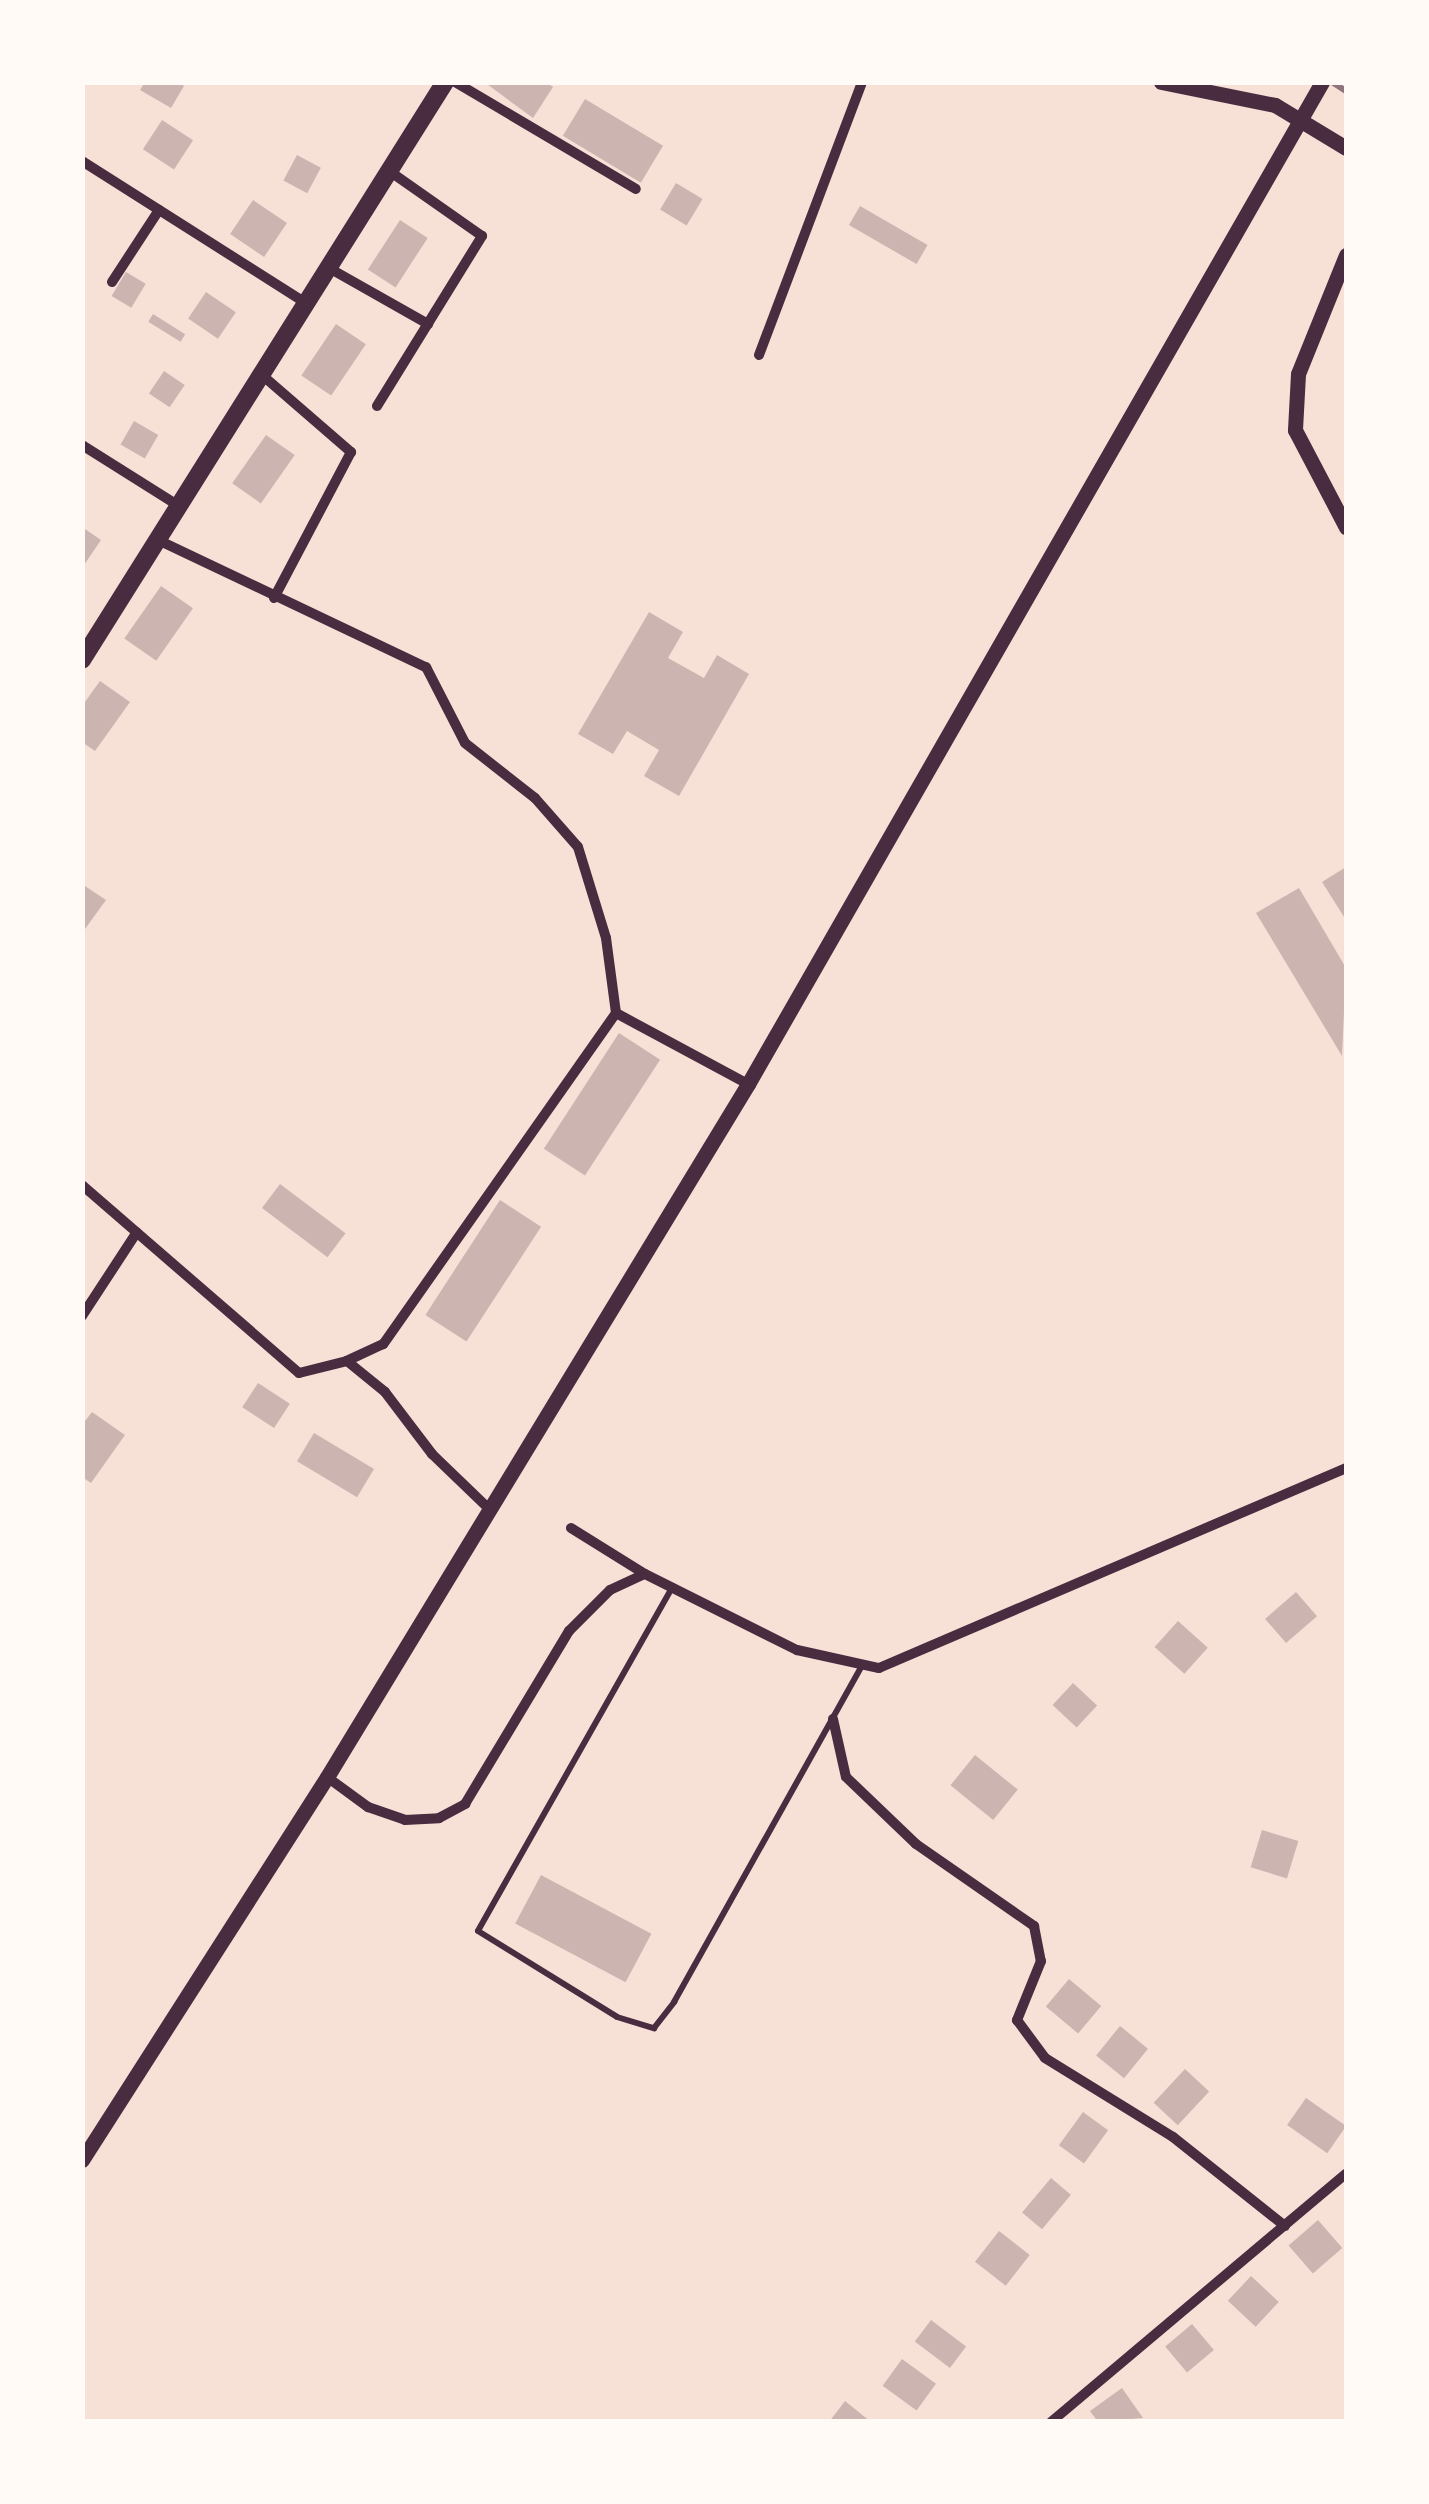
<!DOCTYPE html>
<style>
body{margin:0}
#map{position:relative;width:1429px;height:2504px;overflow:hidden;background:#f7e1d7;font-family:"Playfair Display",serif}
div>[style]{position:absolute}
.building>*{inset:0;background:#ccb4b1;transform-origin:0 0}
.service>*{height:6px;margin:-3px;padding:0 3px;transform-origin:3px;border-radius:3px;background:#4a2c40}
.minor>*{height:10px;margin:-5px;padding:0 5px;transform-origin:5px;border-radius:5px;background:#4a2c40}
.tertiary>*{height:15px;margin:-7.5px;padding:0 7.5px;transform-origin:7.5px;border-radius:7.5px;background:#4a2c40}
.secondary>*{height:18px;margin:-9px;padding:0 9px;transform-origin:9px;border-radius:9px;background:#4a2c40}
.rail>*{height:6px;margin:-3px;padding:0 3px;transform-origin:3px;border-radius:3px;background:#8f747c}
span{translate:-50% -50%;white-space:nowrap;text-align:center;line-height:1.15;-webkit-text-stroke:9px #fffaf5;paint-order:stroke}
.frame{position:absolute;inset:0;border:85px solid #fffaf5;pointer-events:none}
</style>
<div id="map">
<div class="building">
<i style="clip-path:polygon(145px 82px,178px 82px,184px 86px,171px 108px,140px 90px)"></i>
<i style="clip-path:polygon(484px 82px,546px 82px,553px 87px,533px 118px)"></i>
<i style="left:585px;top:99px;width:91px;height:43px;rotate:31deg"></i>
<i style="left:162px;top:120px;width:37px;height:35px;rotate:33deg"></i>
<i style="left:297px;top:155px;width:27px;height:29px;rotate:28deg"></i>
<i style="left:676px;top:183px;width:31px;height:31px;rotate:31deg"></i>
<i style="left:253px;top:200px;width:41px;height:41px;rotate:34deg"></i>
<i style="left:860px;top:206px;width:78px;height:22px;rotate:30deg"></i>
<i style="left:400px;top:220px;width:33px;height:59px;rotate:33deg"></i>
<i style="left:126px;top:272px;width:23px;height:28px;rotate:31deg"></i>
<i style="left:206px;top:292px;width:36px;height:32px;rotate:34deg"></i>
<i style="left:153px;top:314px;width:38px;height:9px;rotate:32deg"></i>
<i style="left:336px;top:324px;width:36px;height:62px;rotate:34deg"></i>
<i style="left:164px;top:371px;width:25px;height:27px;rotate:34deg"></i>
<i style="left:134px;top:421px;width:28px;height:27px;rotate:30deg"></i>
<i style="left:266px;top:435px;width:35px;height:59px;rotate:35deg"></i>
<i style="clip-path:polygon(82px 527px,101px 540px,82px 568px)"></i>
<i style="left:161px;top:586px;width:39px;height:64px;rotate:35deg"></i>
<i style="clip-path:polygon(649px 612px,683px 632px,668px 658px,704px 678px,717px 655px,749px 674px,679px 796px,644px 776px,659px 750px,627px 731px,613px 754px,578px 734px)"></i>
<i style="clip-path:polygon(100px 681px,130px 702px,95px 751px,82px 742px,82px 706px)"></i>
<i style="clip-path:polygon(1346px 867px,1346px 920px,1322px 882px)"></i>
<i style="clip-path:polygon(82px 884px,106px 900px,85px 929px,82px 927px)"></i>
<i style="clip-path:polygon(1299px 888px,1346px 968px,1342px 1056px,1256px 913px)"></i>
<i style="left:619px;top:1033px;width:49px;height:138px;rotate:33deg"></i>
<i style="left:280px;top:1184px;width:82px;height:30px;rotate:37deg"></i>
<i style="left:500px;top:1200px;width:49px;height:137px;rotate:33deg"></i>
<i style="left:258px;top:1383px;width:38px;height:29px;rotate:33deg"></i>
<i style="clip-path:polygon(92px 1412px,125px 1435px,91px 1483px,82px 1477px,82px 1425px)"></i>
<i style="left:314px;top:1433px;width:70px;height:33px;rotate:31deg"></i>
<i style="left:1296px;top:1592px;width:32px;height:41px;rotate:49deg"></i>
<i style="left:1178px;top:1621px;width:40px;height:35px;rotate:42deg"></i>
<i style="left:1073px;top:1683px;width:33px;height:30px;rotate:43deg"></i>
<i style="left:975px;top:1755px;width:55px;height:39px;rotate:39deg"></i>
<i style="left:1262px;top:1830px;width:38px;height:39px;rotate:17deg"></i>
<i style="left:541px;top:1875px;width:125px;height:55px;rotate:28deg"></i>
<i style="left:1069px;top:1979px;width:42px;height:36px;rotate:40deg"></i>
<i style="left:1120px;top:2026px;width:36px;height:38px;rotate:39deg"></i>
<i style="left:1185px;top:2069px;width:33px;height:46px;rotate:43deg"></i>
<i style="left:1306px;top:2098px;width:49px;height:33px;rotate:35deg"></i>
<i style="left:1083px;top:2112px;width:31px;height:41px;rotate:36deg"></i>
<i style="left:1051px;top:2178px;width:26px;height:45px;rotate:40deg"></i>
<i style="left:1318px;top:2220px;width:37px;height:39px;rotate:49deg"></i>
<i style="left:999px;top:2231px;width:39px;height:39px;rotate:38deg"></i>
<i style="left:1251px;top:2276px;width:38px;height:34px;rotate:43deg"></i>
<i style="left:931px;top:2320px;width:44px;height:27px;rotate:37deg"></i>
<i style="left:1192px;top:2324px;width:34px;height:35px;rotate:50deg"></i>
<i style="left:902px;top:2359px;width:42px;height:33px;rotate:36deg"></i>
<i style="clip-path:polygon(1122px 2388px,1143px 2418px,1098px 2422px,1090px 2411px)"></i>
<i style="clip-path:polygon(845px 2401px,871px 2422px,829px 2422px)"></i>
</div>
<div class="service">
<i style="left:673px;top:1586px;width:396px;rotate:119.5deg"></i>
<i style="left:478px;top:1931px;width:163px;rotate:31.7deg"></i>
<i style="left:617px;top:2017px;width:39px;rotate:17deg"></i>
<i style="left:654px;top:2028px;width:33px;rotate:-52deg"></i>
<i style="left:674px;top:2002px;width:386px;rotate:-60.8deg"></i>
</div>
<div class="minor">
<i style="left:455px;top:82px;width:210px;rotate:30.6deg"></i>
<i style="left:82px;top:161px;width:265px;rotate:32.4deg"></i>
<i style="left:329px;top:268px;width:114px;rotate:29.5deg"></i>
<i style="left:112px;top:282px;width:86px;rotate:-56.9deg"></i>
<i style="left:759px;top:355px;width:292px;rotate:-69.3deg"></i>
<i style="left:262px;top:375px;width:118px;rotate:40.9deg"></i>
<i style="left:351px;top:452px;width:165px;rotate:117.8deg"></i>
<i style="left:377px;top:406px;width:200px;rotate:-58.3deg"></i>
<i style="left:482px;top:236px;width:113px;rotate:-145deg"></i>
<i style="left:82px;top:445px;width:115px;rotate:32.2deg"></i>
<i style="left:158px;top:540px;width:297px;rotate:25.4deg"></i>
<i style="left:426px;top:667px;width:85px;rotate:62.8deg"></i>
<i style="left:465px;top:743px;width:89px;rotate:38.2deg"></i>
<i style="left:535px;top:798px;width:65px;rotate:48.7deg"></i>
<i style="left:578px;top:847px;width:95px;rotate:72.9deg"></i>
<i style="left:606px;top:938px;width:76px;rotate:82.4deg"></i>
<i style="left:616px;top:1013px;width:405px;rotate:125.1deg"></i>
<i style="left:383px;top:1344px;width:40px;rotate:155deg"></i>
<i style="left:616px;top:1013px;width:150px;rotate:28.3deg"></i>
<i style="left:82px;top:1185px;width:287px;rotate:40.9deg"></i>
<i style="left:299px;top:1373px;width:49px;rotate:-14deg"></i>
<i style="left:347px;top:1361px;width:49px;rotate:39.2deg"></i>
<i style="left:385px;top:1392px;width:78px;rotate:52.8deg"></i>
<i style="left:432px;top:1454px;width:75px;rotate:43.9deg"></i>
<i style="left:82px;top:1316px;width:100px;rotate:-56.8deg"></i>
<i style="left:571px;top:1528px;width:87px;rotate:31.9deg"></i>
<i style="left:833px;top:1719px;width:59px;rotate:77.4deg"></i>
<i style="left:846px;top:1777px;width:97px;rotate:43.7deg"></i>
<i style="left:916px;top:1844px;width:144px;rotate:34.8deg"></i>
<i style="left:1034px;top:1926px;width:36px;rotate:79deg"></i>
<i style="left:1041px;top:1961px;width:64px;rotate:112.1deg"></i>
<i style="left:1017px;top:2020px;width:47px;rotate:53.6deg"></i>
<i style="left:1045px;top:2058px;width:150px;rotate:31.7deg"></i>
<i style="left:1173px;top:2137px;width:143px;rotate:38.5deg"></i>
<i style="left:327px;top:1777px;width:51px;rotate:36.2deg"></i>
<i style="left:368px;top:1807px;width:39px;rotate:19deg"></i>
<i style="left:405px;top:1820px;width:34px;rotate:-3deg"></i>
<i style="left:439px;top:1818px;width:30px;rotate:-28deg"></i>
<i style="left:465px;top:1804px;width:202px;rotate:-59deg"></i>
<i style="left:569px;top:1631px;width:58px;rotate:-45deg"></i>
<i style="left:610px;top:1590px;width:38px;rotate:-25deg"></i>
<i style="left:645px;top:1574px;width:170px;rotate:26.6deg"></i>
<i style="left:797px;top:1650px;width:84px;rotate:12.4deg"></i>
<i style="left:879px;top:1668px;width:508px;rotate:-23.18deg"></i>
<i style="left:1051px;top:2422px;width:385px;rotate:-40.1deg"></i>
</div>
<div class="tertiary">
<i style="left:1161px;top:82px;width:116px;rotate:11.4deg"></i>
<i style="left:1275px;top:105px;width:83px;rotate:31.2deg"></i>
<i style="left:1346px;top:255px;width:128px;rotate:112deg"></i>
<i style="left:1298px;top:374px;width:56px;rotate:93.1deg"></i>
<i style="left:1295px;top:430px;width:110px;rotate:62.3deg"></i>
<i style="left:82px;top:2160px;width:455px;rotate:-57.4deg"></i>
<i style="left:327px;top:1777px;width:811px;rotate:-58.72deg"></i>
<i style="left:748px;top:1084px;width:1155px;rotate:-60.19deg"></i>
</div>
<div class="secondary">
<i style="left:82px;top:660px;width:683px;rotate:-57.87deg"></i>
</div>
<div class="rail">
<i style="left:1332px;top:82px;width:17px;rotate:33deg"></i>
</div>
<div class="frame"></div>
</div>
